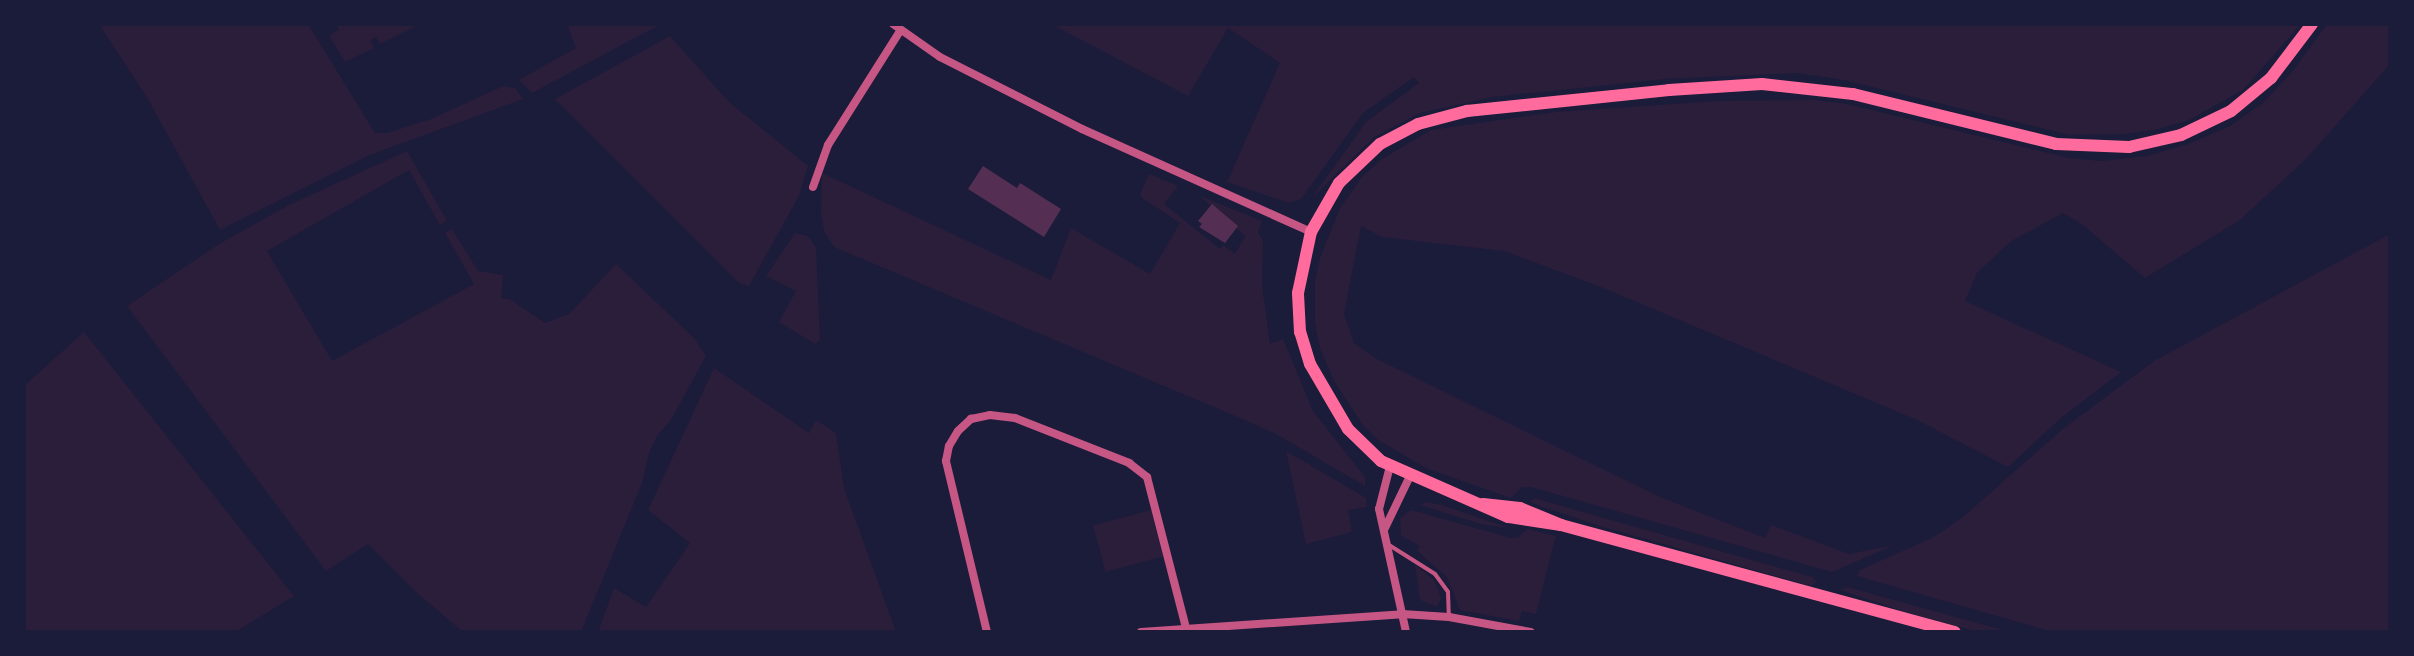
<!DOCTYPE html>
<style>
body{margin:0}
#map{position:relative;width:2414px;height:656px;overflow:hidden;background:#1b1b3a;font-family:"Zilla Slab",serif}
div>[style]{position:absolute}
.green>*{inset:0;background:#2a1e3b;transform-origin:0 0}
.building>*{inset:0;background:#542f53}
.service>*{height:4px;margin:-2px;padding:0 2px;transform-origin:2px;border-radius:2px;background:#c65784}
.minor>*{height:8px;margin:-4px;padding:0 4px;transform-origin:4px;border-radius:4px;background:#c65784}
.secondary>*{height:12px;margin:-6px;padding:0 6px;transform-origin:6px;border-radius:6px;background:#ff6b9d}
span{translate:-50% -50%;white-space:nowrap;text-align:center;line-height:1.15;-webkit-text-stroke:8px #1b1b3a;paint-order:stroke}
.frame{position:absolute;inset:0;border:26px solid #1b1b3a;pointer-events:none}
</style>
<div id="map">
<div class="green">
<i style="clip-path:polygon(99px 24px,308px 24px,375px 133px,387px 133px,431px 119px,503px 86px,515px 88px,523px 99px,370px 155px,220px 230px,148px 99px)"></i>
<i style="clip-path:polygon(335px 24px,420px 24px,380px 44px,376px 37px,370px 40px,374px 48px,345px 62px,329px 36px,339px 29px)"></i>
<i style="clip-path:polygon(567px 24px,661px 24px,532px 93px,519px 80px,576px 48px)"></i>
<i style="clip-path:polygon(1051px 24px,2301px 24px,2243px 90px,2189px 120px,2158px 129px,2125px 134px,2070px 135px,1844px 80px,1797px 73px,1665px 79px,1492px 97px,1420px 113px,1374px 137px,1311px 199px,1366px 122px,1419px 83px,1414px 77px,1363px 113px,1301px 199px,1289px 203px,1227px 182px,1280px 63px,1228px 28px,1188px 96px)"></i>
<i style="clip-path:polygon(2327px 24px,2390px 24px,2390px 64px,2306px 159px,2240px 220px,2145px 278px,2083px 225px,2063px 213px,2010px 242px,1977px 273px,1965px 301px,2121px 372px,2061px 418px,2008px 467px,1917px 420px,1601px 287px,1504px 251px,1382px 237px,1361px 226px,1344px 314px,1354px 343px,1375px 358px,1660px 497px,1765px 538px,1771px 525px,1849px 554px,1894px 545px,1832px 572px,1531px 487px,1522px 487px,1511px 498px,1428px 469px,1378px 440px,1362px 424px,1333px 379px,1320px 348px,1315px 324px,1315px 282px,1320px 258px,1340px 208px,1362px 177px,1382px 159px,1431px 130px,1556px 112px,1716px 101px,1815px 100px,1847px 104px,2069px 158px,2101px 161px,2147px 156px,2188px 144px,2230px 126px,2263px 103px,2292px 72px)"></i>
<i style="clip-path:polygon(670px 36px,729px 102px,808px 166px,799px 196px,749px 286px,739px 283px,555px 99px)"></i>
<i style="clip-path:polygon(407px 151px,447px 221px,440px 225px,409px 170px,267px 251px,332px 361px,474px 284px,445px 233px,452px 229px,478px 271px,503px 275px,501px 298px,510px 299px,545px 323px,569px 314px,616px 264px,694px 338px,706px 356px,671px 420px,657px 436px,649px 453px,642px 483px,581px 632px,463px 632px,418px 594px,368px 544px,326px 571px,127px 306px,219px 244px,289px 205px)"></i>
<i style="clip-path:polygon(822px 173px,1051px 280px,1071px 228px,1150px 274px,1180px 223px,1142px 198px,1140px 194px,1149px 174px,1178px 186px,1164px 204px,1220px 249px,1223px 245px,1235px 254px,1245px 236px,1200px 196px,1262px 221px,1258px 232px,1263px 241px,1262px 285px,1270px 344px,1283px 339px,1313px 411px,1365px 477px,1365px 486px,1276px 434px,1240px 418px,834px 247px,824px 231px,821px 213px)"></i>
<i style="clip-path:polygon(795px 233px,808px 236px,816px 247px,820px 340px,815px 344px,779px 322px,796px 291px,766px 276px)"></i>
<i style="clip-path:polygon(2390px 234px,2390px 632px,2053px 632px,1857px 576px,1860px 570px,1934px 537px,1963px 517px,2064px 428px,2154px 361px)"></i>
<i style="clip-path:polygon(84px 332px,294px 596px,235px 632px,24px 632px,24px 386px)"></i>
<i style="clip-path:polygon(714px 368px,809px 433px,816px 420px,836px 433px,844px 488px,896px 632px,598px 632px,614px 588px,646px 607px,690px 543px,648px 510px)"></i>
<i style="clip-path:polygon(1286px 451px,1366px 498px,1367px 507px,1348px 510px,1352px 532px,1306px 544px)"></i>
<i style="clip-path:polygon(1534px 498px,1812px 577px,1817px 582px,1811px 586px,1600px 526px,1534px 504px,1530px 502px)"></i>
<i style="clip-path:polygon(1426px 502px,1442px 505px,1509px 528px,1481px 524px,1420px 505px)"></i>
<i style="left:1151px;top:510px;width:48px;height:60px;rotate:75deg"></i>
<i style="clip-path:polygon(1411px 510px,1511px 538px,1518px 538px,1527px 529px,1556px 536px,1536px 614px,1522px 611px,1519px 621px,1460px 610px,1447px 577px,1417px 551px,1420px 546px,1401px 536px,1400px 518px)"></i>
<i style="clip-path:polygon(1415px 565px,1433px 579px,1438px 589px,1441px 598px,1437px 607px,1420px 600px)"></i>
<i style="clip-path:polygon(1847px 587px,1923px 608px,2010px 632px,1979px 632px,1902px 611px,1840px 590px)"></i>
</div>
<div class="building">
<i style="clip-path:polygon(983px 166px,1017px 188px,1020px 183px,1061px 209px,1044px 237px,968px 189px)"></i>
<i style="clip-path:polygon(1212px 204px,1238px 226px,1225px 243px,1199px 227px,1202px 224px,1198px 221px)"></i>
</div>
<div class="service">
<i style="left:1389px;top:545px;width:54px;rotate:32.2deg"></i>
<i style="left:1435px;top:574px;width:22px;rotate:54deg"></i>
<i style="left:1448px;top:592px;width:25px;rotate:88deg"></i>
</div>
<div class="minor">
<i style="left:893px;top:24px;width:57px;rotate:35.1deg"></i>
<i style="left:940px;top:57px;width:159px;rotate:26.9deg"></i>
<i style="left:1082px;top:129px;width:251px;rotate:24.2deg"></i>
<i style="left:813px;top:187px;width:45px;rotate:-70.3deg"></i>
<i style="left:828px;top:145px;width:135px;rotate:-57.7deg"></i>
<i style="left:1390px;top:466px;width:44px;rotate:104.3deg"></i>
<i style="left:1379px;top:509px;width:126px;rotate:77.6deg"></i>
<i style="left:1385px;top:528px;width:58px;rotate:-64.3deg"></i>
<i style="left:987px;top:632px;width:176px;rotate:-103.5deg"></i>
<i style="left:946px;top:461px;width:15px;rotate:-79deg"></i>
<i style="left:949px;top:446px;width:17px;rotate:-59deg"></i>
<i style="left:958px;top:431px;width:18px;rotate:-43deg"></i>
<i style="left:971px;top:419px;width:19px;rotate:-12deg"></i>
<i style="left:990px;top:415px;width:25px;rotate:7deg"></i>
<i style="left:1015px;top:418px;width:123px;rotate:21.5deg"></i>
<i style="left:1129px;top:463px;width:23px;rotate:38deg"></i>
<i style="left:1147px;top:477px;width:160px;rotate:75.5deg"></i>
<i style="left:1141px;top:632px;width:262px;rotate:-3.9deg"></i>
<i style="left:1402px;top:614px;width:47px;rotate:3.7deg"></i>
<i style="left:1449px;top:617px;width:83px;rotate:10.4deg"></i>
</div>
<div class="secondary">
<i style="left:1483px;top:504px;width:37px;rotate:6deg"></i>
<i style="left:1520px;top:508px;width:44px;rotate:22.5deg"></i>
<i style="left:1561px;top:525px;width:408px;rotate:15.2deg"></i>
<i style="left:1561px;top:525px;width:54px;rotate:-171.4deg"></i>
<i style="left:1508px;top:517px;width:139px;rotate:-156.2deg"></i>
<i style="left:1381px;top:461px;width:46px;rotate:-135.9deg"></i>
<i style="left:1348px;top:429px;width:75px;rotate:-120.3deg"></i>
<i style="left:1310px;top:364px;width:34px;rotate:-107deg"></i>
<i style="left:1300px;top:332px;width:39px;rotate:-93deg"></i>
<i style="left:1298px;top:293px;width:62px;rotate:-78deg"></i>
<i style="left:1311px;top:232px;width:56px;rotate:-60.3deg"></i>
<i style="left:1339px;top:183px;width:57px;rotate:-43.6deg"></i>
<i style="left:1380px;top:144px;width:43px;rotate:-27.8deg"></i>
<i style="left:1418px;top:124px;width:51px;rotate:-14.9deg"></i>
<i style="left:1467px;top:111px;width:203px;rotate:-5.9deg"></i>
<i style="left:1669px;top:90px;width:93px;rotate:-3.7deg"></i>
<i style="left:1762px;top:84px;width:92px;rotate:6.3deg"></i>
<i style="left:1853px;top:94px;width:209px;rotate:13.8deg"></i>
<i style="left:2056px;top:144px;width:73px;rotate:2.4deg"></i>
<i style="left:2129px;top:147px;width:53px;rotate:-13deg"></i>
<i style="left:2181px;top:135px;width:55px;rotate:-25.6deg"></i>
<i style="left:2231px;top:111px;width:52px;rotate:-39.5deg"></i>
<i style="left:2271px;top:78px;width:68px;rotate:-52.8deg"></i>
</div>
<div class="frame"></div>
</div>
